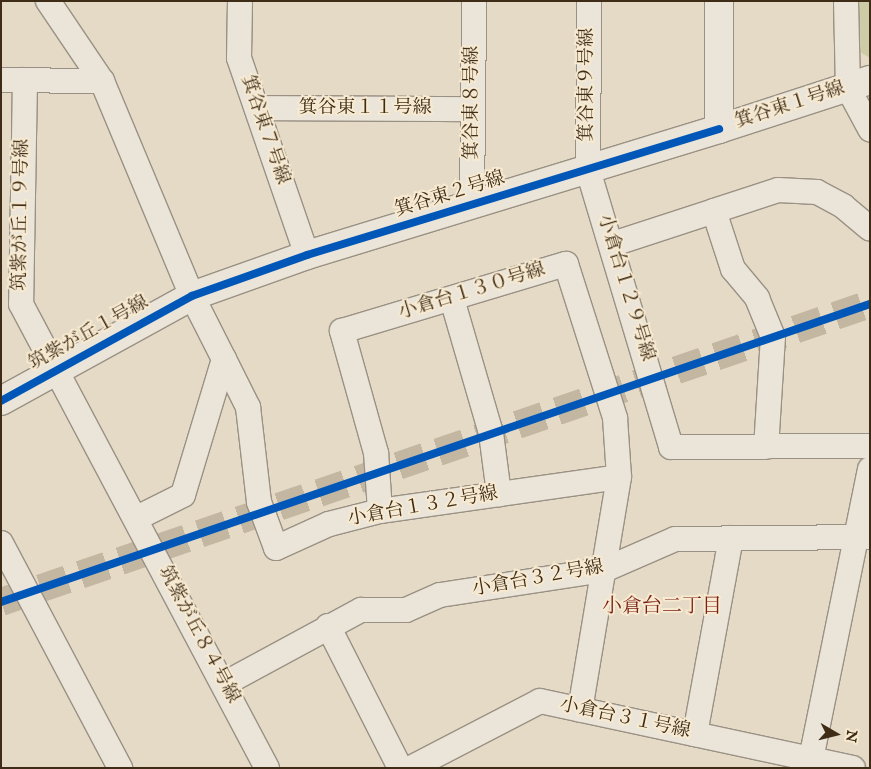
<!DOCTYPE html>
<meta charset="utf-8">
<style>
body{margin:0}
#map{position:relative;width:871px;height:769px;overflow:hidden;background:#e5dac5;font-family:"IM FELL English","Noto Serif JP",serif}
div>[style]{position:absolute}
.green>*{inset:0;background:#cdcca7}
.tertiary-tunnel>*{height:28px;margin-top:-14px;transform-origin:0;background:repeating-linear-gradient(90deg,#c4b7a2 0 28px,transparent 0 42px)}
.roads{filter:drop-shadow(1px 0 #9a9184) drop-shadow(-1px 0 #9a9184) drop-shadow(0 1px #9a9184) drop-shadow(0 -1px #9a9184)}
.minor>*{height:24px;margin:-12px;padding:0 12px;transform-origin:12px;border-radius:12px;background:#eae4d9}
.tertiary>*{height:28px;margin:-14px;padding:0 14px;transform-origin:14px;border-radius:14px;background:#eae4d9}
.cycleway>*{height:8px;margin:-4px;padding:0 4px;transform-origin:4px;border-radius:4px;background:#0057b8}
span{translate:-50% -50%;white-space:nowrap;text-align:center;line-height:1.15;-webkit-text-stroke:4px #f7ead1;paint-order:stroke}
.street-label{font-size:19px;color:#3f2c17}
.neighbourhood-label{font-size:20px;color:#7a1f14}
.frame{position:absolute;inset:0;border:2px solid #3f2c17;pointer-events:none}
.north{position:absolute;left:811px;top:709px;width:50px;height:50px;-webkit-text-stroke:4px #f7ead1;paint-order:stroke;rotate:98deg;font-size:14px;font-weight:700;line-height:20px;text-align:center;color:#3f2c17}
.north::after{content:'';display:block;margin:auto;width:18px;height:22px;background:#3f2c17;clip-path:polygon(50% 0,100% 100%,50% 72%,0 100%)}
</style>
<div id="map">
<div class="green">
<i style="clip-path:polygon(855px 1px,870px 1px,870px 58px,855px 49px)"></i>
</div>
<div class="tertiary-tunnel">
<i style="left:1px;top:602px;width:919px;rotate:-18.93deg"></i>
</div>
<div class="roads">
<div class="minor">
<i style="left:48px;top:1px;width:97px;rotate:56deg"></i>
<i style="left:102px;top:81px;width:233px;rotate:67.3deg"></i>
<i style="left:192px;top:296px;width:71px;rotate:63.1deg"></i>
<i style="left:224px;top:359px;width:142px;rotate:106.8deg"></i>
<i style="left:183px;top:495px;width:51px;rotate:153.4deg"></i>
<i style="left:240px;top:1px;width:57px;rotate:91deg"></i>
<i style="left:239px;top:58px;width:208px;rotate:71deg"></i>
<i style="left:589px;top:1px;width:169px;rotate:90.3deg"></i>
<i style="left:588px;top:170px;width:289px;rotate:73.3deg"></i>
<i style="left:671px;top:447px;width:199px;rotate:-0.3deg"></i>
<i style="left:846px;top:1px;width:87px;rotate:88.7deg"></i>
<i style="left:848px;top:88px;width:47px;rotate:61.8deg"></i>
<i style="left:1px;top:80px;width:101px;rotate:0.6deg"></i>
<i style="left:25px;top:80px;width:224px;rotate:91deg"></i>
<i style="left:21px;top:304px;width:525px;rotate:62.07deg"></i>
<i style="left:257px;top:108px;width:216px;rotate:0.3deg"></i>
<i style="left:472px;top:205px;width:204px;rotate:-89.4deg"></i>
<i style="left:714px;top:211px;width:67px;rotate:-18.2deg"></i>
<i style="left:778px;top:190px;width:39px;rotate:3deg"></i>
<i style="left:817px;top:192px;width:30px;rotate:28deg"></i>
<i style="left:843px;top:206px;width:35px;rotate:40deg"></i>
<i style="left:613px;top:244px;width:106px;rotate:-18.1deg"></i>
<i style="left:714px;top:211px;width:61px;rotate:71.9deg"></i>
<i style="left:733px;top:269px;width:38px;rotate:50deg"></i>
<i style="left:757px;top:298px;width:42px;rotate:67.7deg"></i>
<i style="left:773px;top:337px;width:110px;rotate:93.6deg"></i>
<i style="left:452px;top:299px;width:140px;rotate:73.8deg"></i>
<i style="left:491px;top:433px;width:62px;rotate:82.5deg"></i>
<i style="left:224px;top:359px;width:54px;rotate:63.4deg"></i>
<i style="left:248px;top:407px;width:96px;rotate:83.4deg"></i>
<i style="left:259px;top:502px;width:49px;rotate:69.7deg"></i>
<i style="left:276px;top:548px;width:58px;rotate:-24.4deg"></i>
<i style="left:329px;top:524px;width:53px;rotate:-14.3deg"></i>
<i style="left:380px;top:511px;width:241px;rotate:-8.1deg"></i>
<i style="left:619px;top:477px;width:236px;rotate:99.5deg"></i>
<i style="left:380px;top:511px;width:58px;rotate:-93.9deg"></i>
<i style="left:376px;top:453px;width:127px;rotate:-105.6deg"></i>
<i style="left:342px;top:331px;width:234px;rotate:-16.7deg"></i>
<i style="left:566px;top:264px;width:162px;rotate:72.3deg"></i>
<i style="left:615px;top:418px;width:59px;rotate:86.1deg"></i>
<i style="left:1px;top:543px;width:255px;rotate:62.1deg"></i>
<i style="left:328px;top:626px;width:159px;rotate:63.1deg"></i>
<i style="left:224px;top:684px;width:156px;rotate:-28.4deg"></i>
<i style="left:361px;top:610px;width:45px"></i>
<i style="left:406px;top:610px;width:37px;rotate:-24deg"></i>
<i style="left:440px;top:595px;width:166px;rotate:-8.7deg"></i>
<i style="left:604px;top:570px;width:77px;rotate:-23.6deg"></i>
<i style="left:675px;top:539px;width:195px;rotate:-0.6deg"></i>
<i style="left:695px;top:734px;width:199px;rotate:-79.6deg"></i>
<i style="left:811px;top:759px;width:296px;rotate:-78.5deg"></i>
<i style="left:411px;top:768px;width:145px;rotate:-27.4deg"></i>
<i style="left:540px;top:701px;width:320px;rotate:12.1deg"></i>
</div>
<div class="tertiary">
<i style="left:719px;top:1px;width:128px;rotate:90deg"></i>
<i style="left:719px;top:129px;width:159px;rotate:-18deg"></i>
<i style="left:1px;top:401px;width:218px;rotate:-28.8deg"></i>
<i style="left:192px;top:296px;width:122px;rotate:-19.6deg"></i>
<i style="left:307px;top:255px;width:431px;rotate:-17deg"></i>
</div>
</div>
<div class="cycleway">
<i style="left:1px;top:401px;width:218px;rotate:-28.8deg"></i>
<i style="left:192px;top:296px;width:122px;rotate:-19.6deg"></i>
<i style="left:307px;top:255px;width:431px;rotate:-17deg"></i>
<i style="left:1px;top:602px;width:919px;rotate:-18.93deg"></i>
</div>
<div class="street-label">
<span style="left:588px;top:85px;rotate:-90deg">箕谷東９号線</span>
<span style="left:473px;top:103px;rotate:-90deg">箕谷東８号線</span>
<span style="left:790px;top:106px;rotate:-18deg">箕谷東１号線</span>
<span style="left:365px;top:109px">箕谷東１１号線</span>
<span style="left:264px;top:130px;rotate:71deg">箕谷東７号線</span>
<span style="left:450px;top:195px;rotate:-17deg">箕谷東２号線</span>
<span style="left:22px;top:215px;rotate:-89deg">筑紫が丘１９号線</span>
<span style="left:625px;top:288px;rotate:73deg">小倉台１２９号線</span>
<span style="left:472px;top:292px;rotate:-17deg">小倉台１３０号線</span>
<span style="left:89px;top:334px;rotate:-29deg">筑紫が丘１号線</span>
<span style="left:423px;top:507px;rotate:-10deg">小倉台１３２号線</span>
<span style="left:538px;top:579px;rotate:-10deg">小倉台３２号線</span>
<span style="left:198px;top:635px;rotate:62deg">筑紫が丘８４号線</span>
<span style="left:625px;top:719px;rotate:12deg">小倉台３１号線</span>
</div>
<div class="neighbourhood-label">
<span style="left:662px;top:606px">小倉台二丁目</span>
</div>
<div class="frame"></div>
<div class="north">N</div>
</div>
